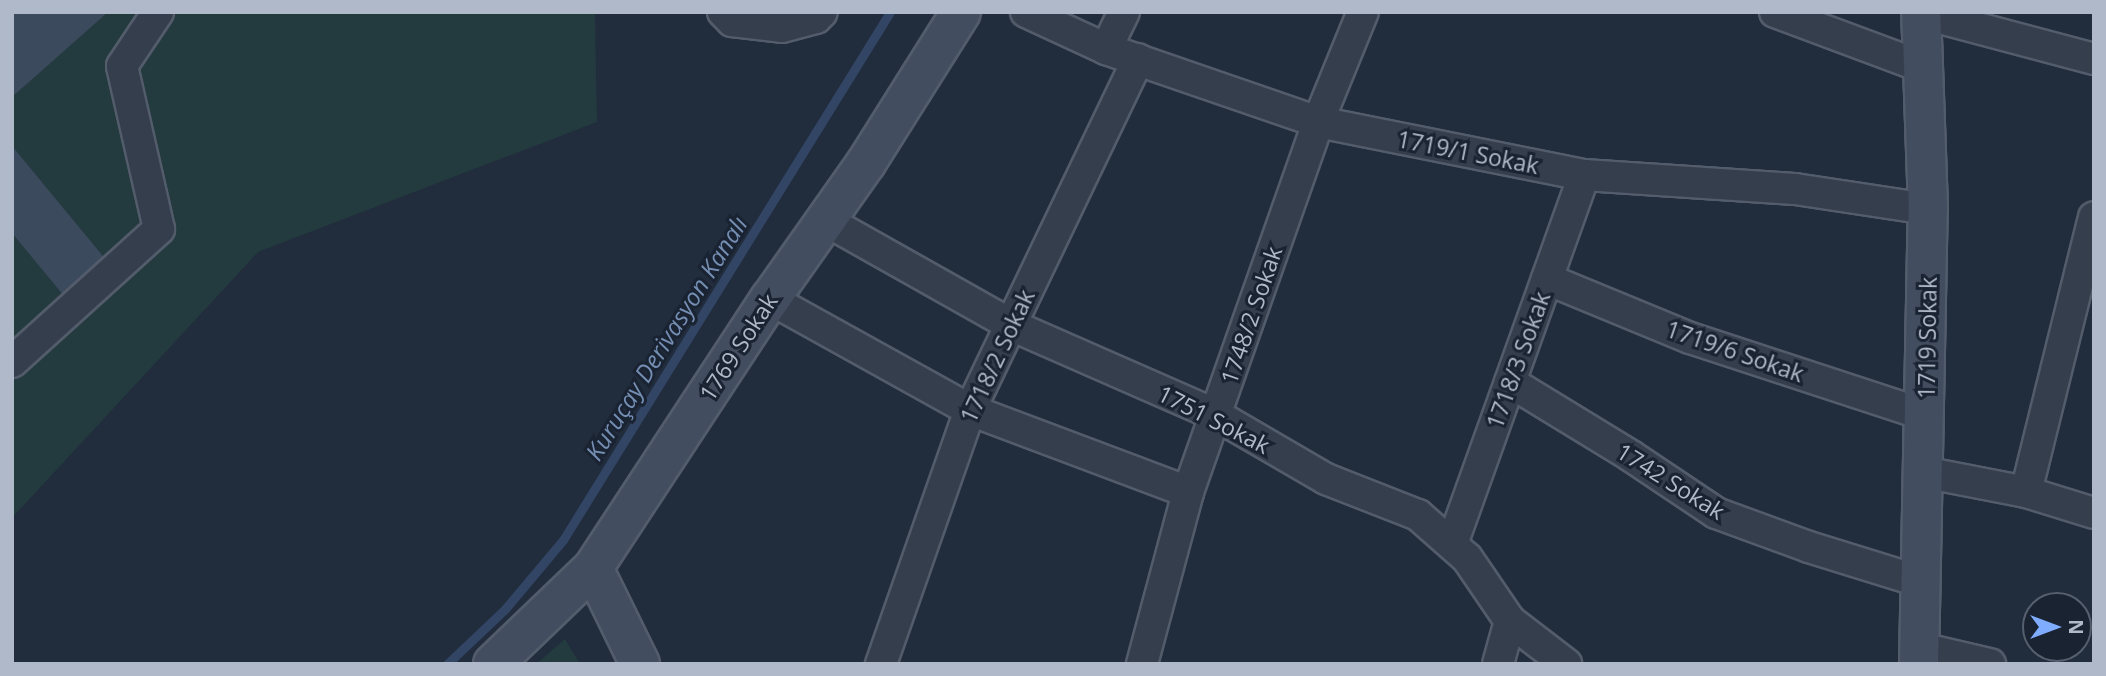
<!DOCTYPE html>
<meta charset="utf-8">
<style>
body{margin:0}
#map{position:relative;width:2106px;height:676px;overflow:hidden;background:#212c3d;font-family:"Open Sans",sans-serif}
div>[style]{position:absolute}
.green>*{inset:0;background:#233a3e}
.stream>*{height:9px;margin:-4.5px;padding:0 4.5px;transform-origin:4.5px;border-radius:4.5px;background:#324564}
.building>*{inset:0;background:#3c4a5d}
.roads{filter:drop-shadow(2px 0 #535c6b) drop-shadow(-2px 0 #535c6b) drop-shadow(0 2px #535c6b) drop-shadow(0 -2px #535c6b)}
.street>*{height:30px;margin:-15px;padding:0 15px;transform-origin:15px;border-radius:15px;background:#353e4d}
.secondary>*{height:38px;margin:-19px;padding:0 19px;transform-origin:19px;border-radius:19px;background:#434d60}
span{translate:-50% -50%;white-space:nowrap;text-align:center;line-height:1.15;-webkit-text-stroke:6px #1a2332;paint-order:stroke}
.street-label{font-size:23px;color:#b0b9c9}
.water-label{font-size:24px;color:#758eb3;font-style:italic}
.frame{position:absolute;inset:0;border:14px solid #b0b9c9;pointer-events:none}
.north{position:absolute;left:2022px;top:592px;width:70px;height:70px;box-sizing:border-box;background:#1a2332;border:2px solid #565f6e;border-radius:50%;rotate:90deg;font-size:19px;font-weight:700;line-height:28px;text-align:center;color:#b0b9c9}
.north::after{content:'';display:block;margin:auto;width:24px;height:32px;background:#7facff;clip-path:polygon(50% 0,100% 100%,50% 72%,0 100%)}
</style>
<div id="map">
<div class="green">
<i style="clip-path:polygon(12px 12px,595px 12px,597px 122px,258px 252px,12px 518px)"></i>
<i style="clip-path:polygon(565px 639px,580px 664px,536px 664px)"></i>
</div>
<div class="stream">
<i style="left:447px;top:664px;width:80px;rotate:-43.5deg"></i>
<i style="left:505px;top:609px;width:90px;rotate:-50deg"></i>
<i style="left:563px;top:540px;width:621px;rotate:-58.23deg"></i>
</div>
<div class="building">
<i style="clip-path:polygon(12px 12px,108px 12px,12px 97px)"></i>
<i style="clip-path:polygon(12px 146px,107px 261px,64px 296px,12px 233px)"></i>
</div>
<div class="roads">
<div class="street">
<i style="left:723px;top:12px;width:13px;rotate:45deg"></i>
<i style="left:732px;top:21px;width:50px;rotate:6.8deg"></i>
<i style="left:782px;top:27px;width:35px;rotate:-15deg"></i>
<i style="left:816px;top:18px;width:8px;rotate:-45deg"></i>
<i style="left:1026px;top:12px;width:88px;rotate:24.8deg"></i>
<i style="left:1106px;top:49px;width:224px;rotate:19deg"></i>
<i style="left:1318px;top:122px;width:271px;rotate:11.3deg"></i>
<i style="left:1584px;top:175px;width:211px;rotate:3.8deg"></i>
<i style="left:1795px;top:189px;width:134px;rotate:8.6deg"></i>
<i style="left:1775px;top:12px;width:158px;rotate:20.4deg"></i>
<i style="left:1921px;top:13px;width:179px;rotate:14.9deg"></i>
<i style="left:1106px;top:49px;width:41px;rotate:-64.1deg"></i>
<i style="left:825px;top:220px;width:214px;rotate:29.4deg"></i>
<i style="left:1011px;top:325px;width:224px;rotate:23.7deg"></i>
<i style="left:1216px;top:415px;width:127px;rotate:30.2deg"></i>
<i style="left:1326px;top:479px;width:99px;rotate:21.4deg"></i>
<i style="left:1418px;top:515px;width:65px;rotate:41.3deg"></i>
<i style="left:1467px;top:558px;width:76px;rotate:55.7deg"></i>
<i style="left:1510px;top:621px;width:71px;rotate:37.5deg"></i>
<i style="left:1547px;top:279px;width:155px;rotate:22.4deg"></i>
<i style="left:1690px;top:338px;width:247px;rotate:18.1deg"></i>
<i style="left:770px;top:299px;width:229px;rotate:29deg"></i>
<i style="left:970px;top:410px;width:233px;rotate:20.6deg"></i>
<i style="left:12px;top:362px;width:198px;rotate:-42.1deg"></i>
<i style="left:159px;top:229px;width:167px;rotate:-102.8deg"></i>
<i style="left:122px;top:66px;width:65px;rotate:-56.3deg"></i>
<i style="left:1510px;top:382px;width:142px;rotate:31.4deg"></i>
<i style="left:1631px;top:456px;width:102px;rotate:33.8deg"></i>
<i style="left:1716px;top:513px;width:99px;rotate:20.1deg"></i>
<i style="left:1809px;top:547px;width:118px;rotate:17.2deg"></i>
<i style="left:1923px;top:472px;width:105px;rotate:11deg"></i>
<i style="left:2026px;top:492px;width:71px;rotate:17.2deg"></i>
<i style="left:2026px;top:492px;width:283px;rotate:-76.1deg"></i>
<i style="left:1452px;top:544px;width:392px;rotate:-70.3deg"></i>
<i style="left:1921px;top:648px;width:71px;rotate:13.1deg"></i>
<i style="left:881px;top:664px;width:269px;rotate:-70.7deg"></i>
<i style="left:970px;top:410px;width:389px;rotate:-64.4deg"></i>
<i style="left:1142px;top:664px;width:178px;rotate:-75deg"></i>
<i style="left:1188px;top:492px;width:392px;rotate:-70.6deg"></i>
<i style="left:1318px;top:122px;width:119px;rotate:-67.8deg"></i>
<i style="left:1498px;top:664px;width:45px;rotate:-74.4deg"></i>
</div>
<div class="secondary">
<i style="left:593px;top:568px;width:107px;rotate:63.9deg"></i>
<i style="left:493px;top:664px;width:139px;rotate:-43.8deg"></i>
<i style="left:593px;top:568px;width:322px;rotate:-56.7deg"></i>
<i style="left:770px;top:299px;width:166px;rotate:-54.8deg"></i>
<i style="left:866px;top:163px;width:178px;rotate:-57.8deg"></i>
<i style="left:1919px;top:664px;width:455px;rotate:-88.9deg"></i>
<i style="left:1928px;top:209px;width:197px;rotate:-92deg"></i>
</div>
</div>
<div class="street-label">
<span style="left:1468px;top:152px;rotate:11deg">1719/1 Sokak</span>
<span style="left:1251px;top:315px;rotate:-71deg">1748/2 Sokak</span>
<span style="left:1927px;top:338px;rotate:-89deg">1719 Sokak</span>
<span style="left:738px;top:347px;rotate:-57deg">1769 Sokak</span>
<span style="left:1735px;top:351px;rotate:19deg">1719/6 Sokak</span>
<span style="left:997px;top:356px;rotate:-65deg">1718/2 Sokak</span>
<span style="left:1518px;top:360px;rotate:-70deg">1718/3 Sokak</span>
<span style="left:1214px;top:419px;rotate:27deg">1751 Sokak</span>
<span style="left:1671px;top:481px;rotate:32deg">1742 Sokak</span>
</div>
<div class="water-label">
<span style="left:666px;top:338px;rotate:-58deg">Kuruçay Derivasyon Kanalı</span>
</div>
<div class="frame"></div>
<div class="north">N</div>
</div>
